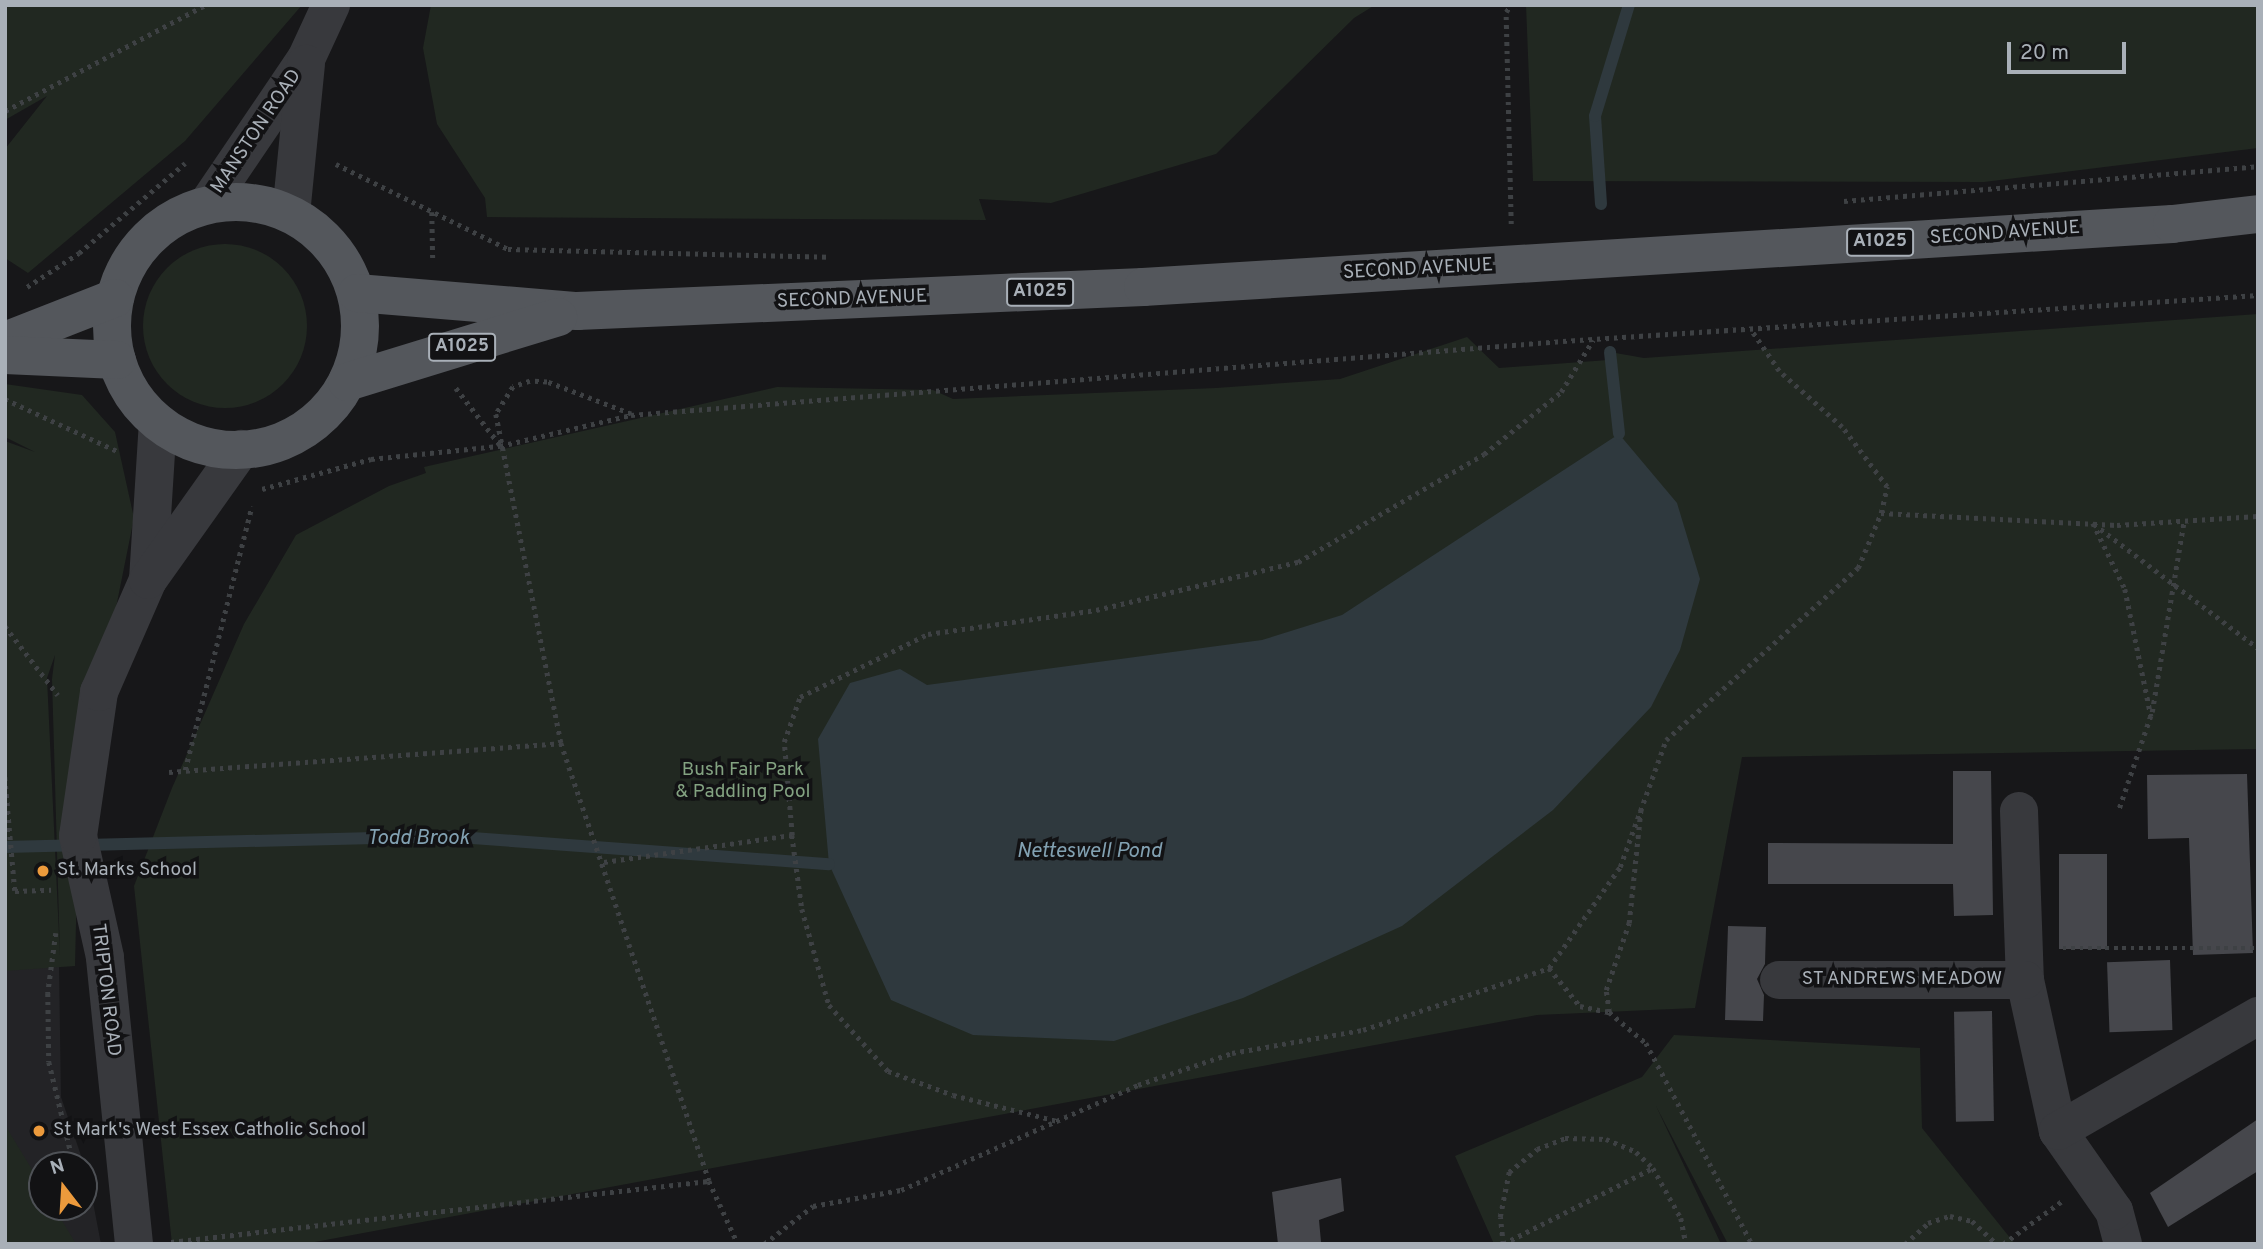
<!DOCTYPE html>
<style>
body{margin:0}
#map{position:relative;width:2263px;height:1249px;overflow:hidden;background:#171719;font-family:Overpass,sans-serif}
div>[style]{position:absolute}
.built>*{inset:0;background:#232326}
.green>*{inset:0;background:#212821}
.round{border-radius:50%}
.water>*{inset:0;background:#2f393e}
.stream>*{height:12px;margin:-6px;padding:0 6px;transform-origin:6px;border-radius:6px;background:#2f393e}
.building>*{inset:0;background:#46474c;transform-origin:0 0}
.path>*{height:4.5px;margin-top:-2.25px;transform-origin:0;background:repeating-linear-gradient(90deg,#3e4144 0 3.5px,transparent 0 8.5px)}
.minor>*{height:38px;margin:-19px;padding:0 19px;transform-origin:19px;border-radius:19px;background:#38393d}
.tertiary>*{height:38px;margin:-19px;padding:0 19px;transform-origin:19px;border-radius:19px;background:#38393d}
.primary>*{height:38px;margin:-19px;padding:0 19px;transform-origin:19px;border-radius:19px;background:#54575c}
.primary>.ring{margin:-19px;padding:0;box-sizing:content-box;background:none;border:38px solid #54575c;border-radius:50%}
.dots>*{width:19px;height:19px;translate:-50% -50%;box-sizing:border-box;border:4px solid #121214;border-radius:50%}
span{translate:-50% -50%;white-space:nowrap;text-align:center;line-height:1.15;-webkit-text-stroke:7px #121214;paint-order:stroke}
.shield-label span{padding:2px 5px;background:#121214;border:2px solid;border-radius:5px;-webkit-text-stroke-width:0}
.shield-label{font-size:18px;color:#a9b0b8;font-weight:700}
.street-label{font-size:19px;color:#a9b0b8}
.park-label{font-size:19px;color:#83a281}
.poi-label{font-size:19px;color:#a9b0b8}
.left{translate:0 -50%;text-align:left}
.water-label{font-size:21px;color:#82a1b2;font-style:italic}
.frame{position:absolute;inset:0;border:7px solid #a9b0b8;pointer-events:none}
.north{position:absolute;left:28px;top:1151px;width:70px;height:70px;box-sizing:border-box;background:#121214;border:2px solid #4e5156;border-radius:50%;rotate:343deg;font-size:19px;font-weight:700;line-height:28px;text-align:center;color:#a9b0b8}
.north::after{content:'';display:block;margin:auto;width:24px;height:32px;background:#ec9a3c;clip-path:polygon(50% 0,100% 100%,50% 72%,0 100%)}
.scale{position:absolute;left:2007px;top:42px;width:119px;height:32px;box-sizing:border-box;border:4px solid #a9b0b8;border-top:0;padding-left:9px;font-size:21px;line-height:24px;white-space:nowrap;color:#a9b0b8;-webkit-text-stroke:5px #121214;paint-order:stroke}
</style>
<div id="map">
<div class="built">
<i style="clip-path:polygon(evenodd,59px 965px,61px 1097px,88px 1176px,101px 1244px,5px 1244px,5px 968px,59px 965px,42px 1165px,84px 1165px,84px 1207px,42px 1207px,42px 1165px)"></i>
</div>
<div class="green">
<i style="clip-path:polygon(5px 5px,302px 5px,185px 141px,28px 273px,5px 258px,5px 149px,47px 96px,5px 120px)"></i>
<i style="clip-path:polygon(431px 5px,1375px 5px,1354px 18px,1216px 154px,1051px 203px,979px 199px,986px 220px,487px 217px,485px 198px,437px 124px,423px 48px)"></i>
<i style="clip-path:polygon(1526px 5px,2258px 5px,2258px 148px,1984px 182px,1533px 181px)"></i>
<i class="round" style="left:143px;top:244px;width:164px;height:164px"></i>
<i style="clip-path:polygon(2258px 314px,2258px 749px,1742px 757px,1695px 1008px,1537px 1015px,304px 1244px,172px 1244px,134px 886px,172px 788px,244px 624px,296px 535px,389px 486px,426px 473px,424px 467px,777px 387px,933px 390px,953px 399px,1216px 388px,1340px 379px,1467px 337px,1499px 368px,1608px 360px,1610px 352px,1644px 358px)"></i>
<i style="clip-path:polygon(evenodd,5px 384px,82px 395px,115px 432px,134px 518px,99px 692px,78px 836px,75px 966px,5px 971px,5px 441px,35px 452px,5px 437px,5px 384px,55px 655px,52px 679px,60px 956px,47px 678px,55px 655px)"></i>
<i style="clip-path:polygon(1674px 1035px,1920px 1048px,1922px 1128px,2015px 1244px,1728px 1244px,1656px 1106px,1721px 1244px,1494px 1244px,1455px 1156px,1642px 1077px)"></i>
<i style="clip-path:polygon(5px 1125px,42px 1186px,42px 1207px,54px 1207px,76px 1244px,5px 1244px)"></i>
</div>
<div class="water">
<i style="clip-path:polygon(1619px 434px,1677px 503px,1700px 579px,1680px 650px,1651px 707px,1553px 810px,1402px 926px,1243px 998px,1114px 1041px,973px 1035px,891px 1000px,829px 864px,818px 739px,850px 683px,900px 669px,927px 685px,1262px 640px,1342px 615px)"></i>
</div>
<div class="stream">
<i style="left:1601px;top:204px;width:88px;rotate:-93.9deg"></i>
<i style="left:1595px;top:116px;width:116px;rotate:-73deg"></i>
<i style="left:1610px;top:352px;width:82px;rotate:83.7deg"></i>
<i style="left:5px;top:847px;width:440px;rotate:-1.4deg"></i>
<i style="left:445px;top:836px;width:385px;rotate:4.2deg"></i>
</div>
<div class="building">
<i style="clip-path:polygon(1953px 771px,1991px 771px,1993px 915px,1954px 916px,1953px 884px,1768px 884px,1768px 843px,1953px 844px)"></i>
<i style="clip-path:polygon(2247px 774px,2253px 953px,2193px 955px,2189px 838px,2148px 839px,2147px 775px)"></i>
<i style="left:2059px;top:854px;width:48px;height:95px"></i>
<i style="clip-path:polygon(1728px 926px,1766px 927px,1765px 964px,1757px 979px,1764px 995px,1763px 1021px,1725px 1020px)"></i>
<i style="left:2170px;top:960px;width:70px;height:63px;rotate:88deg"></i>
<i style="left:1992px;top:1011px;width:110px;height:38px;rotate:89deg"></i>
<i style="clip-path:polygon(2258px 1119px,2258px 1171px,2168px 1227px,2150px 1193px)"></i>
<i style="clip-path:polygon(1341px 1178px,1344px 1211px,1319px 1220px,1321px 1242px,1278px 1244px,1272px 1192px)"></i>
</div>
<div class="path">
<i style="left:5px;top:111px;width:226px;rotate:-27.9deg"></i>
<i style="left:336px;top:164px;width:192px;rotate:26.3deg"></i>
<i style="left:508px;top:249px;width:321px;rotate:1.4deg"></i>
<i style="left:1844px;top:201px;width:415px;rotate:-4.8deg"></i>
<i style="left:432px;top:212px;width:50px;rotate:88.9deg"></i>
<i style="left:1511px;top:224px;width:212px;rotate:-91.4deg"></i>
<i style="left:1506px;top:12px;width:9px;rotate:-54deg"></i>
<i style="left:27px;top:287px;width:62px;rotate:-33.2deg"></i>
<i style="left:79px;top:253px;width:139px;rotate:-40.3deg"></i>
<i style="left:456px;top:388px;width:72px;rotate:52.3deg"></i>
<i style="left:5px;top:399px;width:123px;rotate:24.9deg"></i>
<i style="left:631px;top:414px;width:90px;rotate:-159.1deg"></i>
<i style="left:547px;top:382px;width:17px;rotate:-177deg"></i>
<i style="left:530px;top:381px;width:18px;rotate:161deg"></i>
<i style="left:513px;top:387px;width:32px;rotate:122deg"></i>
<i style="left:496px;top:414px;width:335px;rotate:78.8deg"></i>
<i style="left:561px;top:743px;width:462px;rotate:71.3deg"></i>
<i style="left:709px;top:1181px;width:69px;rotate:65.3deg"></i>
<i style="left:262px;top:489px;width:113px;rotate:-15.4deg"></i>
<i style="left:371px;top:459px;width:130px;rotate:-5.8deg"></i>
<i style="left:500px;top:446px;width:135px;rotate:-13.3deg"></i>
<i style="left:631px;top:415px;width:935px;rotate:-4.54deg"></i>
<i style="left:1563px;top:341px;width:697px;rotate:-3.79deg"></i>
<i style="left:1881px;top:513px;width:236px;rotate:2.9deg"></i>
<i style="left:2117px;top:525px;width:141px;rotate:-3.7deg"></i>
<i style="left:2093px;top:523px;width:73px;rotate:64.1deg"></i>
<i style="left:2125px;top:589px;width:130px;rotate:78.4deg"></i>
<i style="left:2151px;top:716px;width:99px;rotate:108.8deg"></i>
<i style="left:2094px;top:524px;width:206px;rotate:37.1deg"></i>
<i style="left:5px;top:626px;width:87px;rotate:52.5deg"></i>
<i style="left:2152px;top:712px;width:194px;rotate:-80.5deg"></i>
<i style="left:185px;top:770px;width:272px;rotate:-75.8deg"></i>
<i style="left:169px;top:772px;width:393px;rotate:-4.2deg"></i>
<i style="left:5px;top:777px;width:114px;rotate:85deg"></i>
<i style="left:15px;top:891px;width:36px;rotate:-2deg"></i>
<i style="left:792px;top:835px;width:93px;rotate:-94.9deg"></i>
<i style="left:784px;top:742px;width:48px;rotate:-70.4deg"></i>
<i style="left:800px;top:697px;width:143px;rotate:-26.2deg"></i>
<i style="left:928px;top:634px;width:170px;rotate:-8.1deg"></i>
<i style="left:1096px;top:610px;width:208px;rotate:-13.4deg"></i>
<i style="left:1298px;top:562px;width:215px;rotate:-30.1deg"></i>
<i style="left:1484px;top:454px;width:99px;rotate:-38.8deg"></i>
<i style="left:1561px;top:392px;width:61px;rotate:-58.4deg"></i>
<i style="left:604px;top:862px;width:190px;rotate:-8.2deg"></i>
<i style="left:792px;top:835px;width:75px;rotate:82.3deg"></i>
<i style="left:802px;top:909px;width:100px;rotate:74.3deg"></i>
<i style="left:829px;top:1005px;width:89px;rotate:48.2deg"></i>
<i style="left:888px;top:1071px;width:69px;rotate:20.3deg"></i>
<i style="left:953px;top:1095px;width:107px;rotate:14deg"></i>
<i style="left:56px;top:933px;width:61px;rotate:97.6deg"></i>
<i style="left:48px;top:993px;width:69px;rotate:89.2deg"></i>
<i style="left:49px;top:1062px;width:106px;rotate:76.4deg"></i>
<i style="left:2063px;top:948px;width:195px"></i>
<i style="left:1549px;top:968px;width:123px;rotate:-54.9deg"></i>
<i style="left:1620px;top:867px;width:135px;rotate:-70.1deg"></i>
<i style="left:1666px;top:740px;width:258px;rotate:-41.9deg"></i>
<i style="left:1858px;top:568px;width:60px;rotate:-67.3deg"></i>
<i style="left:1881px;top:513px;width:27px;rotate:-77deg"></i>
<i style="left:1887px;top:487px;width:75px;rotate:-126.9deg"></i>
<i style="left:1842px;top:427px;width:84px;rotate:-138.4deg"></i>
<i style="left:1779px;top:371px;width:50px;rotate:-124.3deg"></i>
<i style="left:1609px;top:1012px;width:22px;rotate:-98deg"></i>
<i style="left:1606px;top:990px;width:71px;rotate:-71.1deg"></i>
<i style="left:1629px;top:923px;width:117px;rotate:-84.1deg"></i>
<i style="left:171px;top:1242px;width:541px;rotate:-6.47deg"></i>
<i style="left:764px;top:1244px;width:62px;rotate:-37.8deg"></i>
<i style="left:813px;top:1206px;width:89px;rotate:-10.3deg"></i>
<i style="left:901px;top:1190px;width:259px;rotate:-23.9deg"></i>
<i style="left:1138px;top:1085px;width:99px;rotate:-18.8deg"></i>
<i style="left:1232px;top:1053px;width:133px;rotate:-10deg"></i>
<i style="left:1363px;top:1030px;width:196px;rotate:-18.4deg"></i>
<i style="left:1549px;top:968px;width:49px;rotate:50.8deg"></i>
<i style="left:1580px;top:1006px;width:30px;rotate:12deg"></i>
<i style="left:1609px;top:1012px;width:48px;rotate:40deg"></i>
<i style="left:1646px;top:1043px;width:227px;rotate:62.2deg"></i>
<i style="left:1503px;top:1244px;width:168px;rotate:-26.9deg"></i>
<i style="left:1653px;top:1168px;width:57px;rotate:60.8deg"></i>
<i style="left:1681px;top:1218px;width:26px;rotate:79deg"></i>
<i style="left:1503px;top:1244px;width:27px;rotate:-96deg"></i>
<i style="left:1500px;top:1217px;width:46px;rotate:-78.7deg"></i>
<i style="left:1509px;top:1172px;width:36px;rotate:-39deg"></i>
<i style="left:1537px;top:1149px;width:30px;rotate:-21deg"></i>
<i style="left:1565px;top:1138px;width:41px;rotate:1.4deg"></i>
<i style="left:1606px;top:1139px;width:33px;rotate:23deg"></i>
<i style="left:1636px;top:1152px;width:23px;rotate:43deg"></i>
<i style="left:1905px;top:1244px;width:31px;rotate:-42deg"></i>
<i style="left:1928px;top:1223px;width:23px;rotate:-18deg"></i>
<i style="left:1950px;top:1216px;width:23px;rotate:13deg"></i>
<i style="left:1972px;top:1221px;width:34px;rotate:43deg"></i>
<i style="left:2003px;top:1244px;width:73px;rotate:-36.1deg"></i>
</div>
<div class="minor">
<i style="left:207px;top:205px;width:176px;rotate:-55.9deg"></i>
<i style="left:306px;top:59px;width:60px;rotate:-65.2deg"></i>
<i style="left:291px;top:214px;width:151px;rotate:-84.3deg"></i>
<i style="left:2019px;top:811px;width:169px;rotate:88deg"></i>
<i style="left:2025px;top:980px;width:155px;rotate:77.7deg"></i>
<i style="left:1779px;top:980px;width:246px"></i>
<i style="left:2123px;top:1244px;width:34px;rotate:-105deg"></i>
<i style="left:2114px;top:1211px;width:98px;rotate:-125deg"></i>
<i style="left:2058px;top:1131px;width:231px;rotate:-29.9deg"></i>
</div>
<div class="tertiary">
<i style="left:148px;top:580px;width:158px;rotate:-86.4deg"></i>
<i style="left:134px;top:1244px;width:288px;rotate:-95.8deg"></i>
<i style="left:105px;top:957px;width:124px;rotate:-102.6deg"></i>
<i style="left:78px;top:836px;width:146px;rotate:-81.7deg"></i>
<i style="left:99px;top:692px;width:122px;rotate:-66.4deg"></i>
<i style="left:148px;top:580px;width:161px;rotate:-54.6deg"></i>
</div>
<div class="primary">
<i class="ring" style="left:112px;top:202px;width:210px;height:210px"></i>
<i style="left:357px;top:293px;width:221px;rotate:4.7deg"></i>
<i style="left:577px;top:311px;width:567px;rotate:-2.43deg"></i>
<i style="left:1143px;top:287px;width:1031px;rotate:-3.5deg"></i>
<i style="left:2172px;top:224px;width:87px;rotate:-6.6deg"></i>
<i style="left:5px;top:341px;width:118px;rotate:-21.4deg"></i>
<i style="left:5px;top:355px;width:112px;rotate:2.6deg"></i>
<i style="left:347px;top:382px;width:221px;rotate:-17.1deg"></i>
</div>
<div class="dots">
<i style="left:43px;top:871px;background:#ec9a3c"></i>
<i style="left:39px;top:1131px;background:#ec9a3c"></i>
</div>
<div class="shield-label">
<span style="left:1880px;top:242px">A1025</span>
<span style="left:1040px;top:292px">A1025</span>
<span style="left:462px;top:347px">A1025</span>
</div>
<div class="street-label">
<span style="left:257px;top:132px;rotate:-56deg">MANSTON ROAD</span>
<span style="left:2005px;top:234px;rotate:-4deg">SECOND AVENUE</span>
<span style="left:1418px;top:270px;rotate:-3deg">SECOND AVENUE</span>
<span style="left:852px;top:300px;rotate:-2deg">SECOND AVENUE</span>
<span style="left:1902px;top:980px">ST ANDREWS MEADOW</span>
<span style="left:105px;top:990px;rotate:83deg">TRIPTON ROAD</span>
</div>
<div class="park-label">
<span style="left:743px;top:782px">Bush Fair Park<br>&amp; Paddling Pool</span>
</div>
<div class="poi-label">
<span class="left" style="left:57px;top:871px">St. Marks School</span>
<span class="left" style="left:53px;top:1131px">St Mark's West Essex Catholic School</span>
</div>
<div class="water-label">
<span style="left:418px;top:839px">Todd Brook</span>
<span style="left:1089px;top:852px">Netteswell Pond</span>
</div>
<div class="frame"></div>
<div class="north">N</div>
<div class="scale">20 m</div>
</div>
